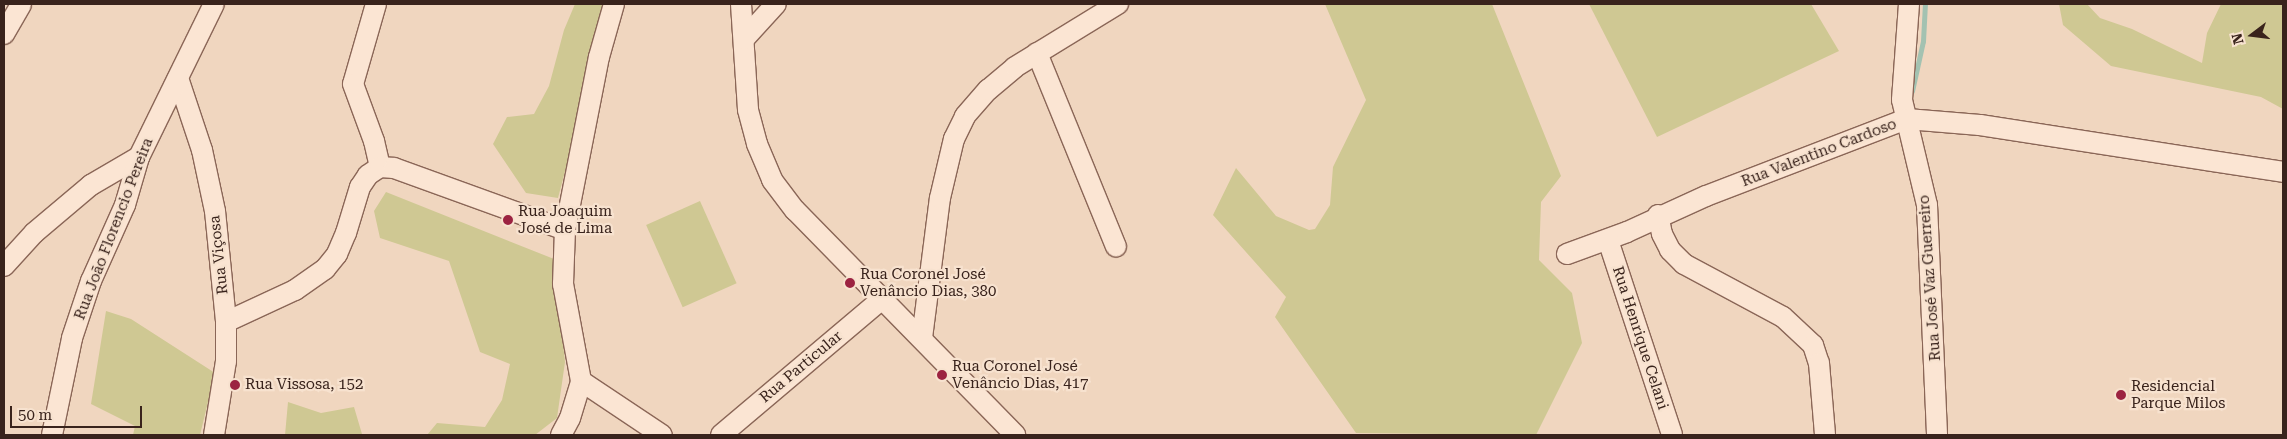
<!DOCTYPE html>
<meta charset="utf-8">
<style>
body{margin:0}
#map{position:relative;width:2287px;height:439px;overflow:hidden;background:#f0d6bf;font-family:"Roboto Serif",serif}
div>[style]{position:absolute}
.green>*{inset:0;background:#cfc893;transform-origin:0 0}
.stream>*{height:5px;margin:-2.5px;padding:0 2.5px;transform-origin:2.5px;border-radius:2.5px;background:#a3c2b1}
.roads{filter:drop-shadow(1px 0 #8a6657) drop-shadow(-1px 0 #8a6657) drop-shadow(0 1px #8a6657) drop-shadow(0 -1px #8a6657)}
.street>*{height:20px;margin:-10px;padding:0 10px;transform-origin:10px;border-radius:10px;background:#fbe5d3}
.dots>*{width:14px;height:14px;translate:-50% -50%;box-sizing:border-box;border:2px solid #f7e2cf;border-radius:50%}
span{translate:-50% -50%;white-space:nowrap;text-align:center;line-height:1.15;-webkit-text-stroke:4.5px #f7e2cf;paint-order:stroke}
.street-label{font-size:15px;color:#39231c}
.poi-label{font-size:15px;color:#39231c}
.left{translate:0 -50%;text-align:left}
.frame{position:absolute;inset:0;border:5px solid #39231c;pointer-events:none}
.north{position:absolute;left:2227px;top:10px;width:50px;height:50px;-webkit-text-stroke:4px #f7e2cf;paint-order:stroke;rotate:255deg;font-size:14px;font-weight:700;line-height:20px;text-align:center;color:#39231c}
.north::after{content:'';display:block;margin:auto;width:18px;height:22px;background:#39231c;clip-path:polygon(50% 0,100% 100%,50% 72%,0 100%)}
.scale{position:absolute;left:10px;top:406px;width:132px;height:22px;box-sizing:border-box;border:2px solid #39231c;border-top:0;padding-left:6px;font-size:15px;line-height:18px;white-space:nowrap;color:#39231c;-webkit-text-stroke:4px #f7e2cf;paint-order:stroke}
</style>
<div id="map">
<div class="green">
<i style="clip-path:polygon(575px 4px,609px 4px,558px 198px,526px 193px,493px 144px,507px 117px,534px 114px,549px 86px,564px 30px)"></i>
<i style="clip-path:polygon(1325px 4px,1492px 4px,1561px 176px,1541px 202px,1539px 260px,1572px 293px,1582px 343px,1536px 435px,1356px 433px,1275px 317px,1286px 297px,1213px 215px,1236px 168px,1276px 216px,1309px 230px,1315px 229px,1330px 205px,1333px 167px,1366px 100px)"></i>
<i style="clip-path:polygon(1589px 4px,1811px 4px,1839px 51px,1657px 137px)"></i>
<i style="clip-path:polygon(2059px 4px,2087px 4px,2100px 18px,2132px 29px,2202px 63px,2207px 33px,2221px 4px,2283px 4px,2283px 109px,2261px 97px,2111px 66px,2063px 25px)"></i>
<i style="clip-path:polygon(386px 192px,554px 259px,565px 362px,557px 418px,535px 435px,427px 435px,437px 423px,485px 427px,502px 400px,510px 364px,480px 352px,449px 261px,380px 238px,374px 211px)"></i>
<i style="left:700px;top:201px;width:90px;height:59px;rotate:66deg"></i>
<i style="clip-path:polygon(106px 311px,131px 319px,215px 373px,200px 435px,133px 435px,135px 426px,91px 404px)"></i>
<i style="clip-path:polygon(288px 402px,321px 413px,354px 407px,362px 434px,285px 435px)"></i>
</div>
<div class="stream">
<i style="left:1912px;top:91px;width:51px;rotate:-77.6deg"></i>
<i style="left:1923px;top:41px;width:37px;rotate:-87deg"></i>
</div>
<div class="roads">
<div class="street">
<i style="left:376px;top:4px;width:83px;rotate:106deg"></i>
<i style="left:353px;top:84px;width:61px;rotate:69.8deg"></i>
<i style="left:374px;top:141px;width:27px;rotate:77deg"></i>
<i style="left:741px;top:4px;width:106px;rotate:86.2deg"></i>
<i style="left:748px;top:110px;width:35px;rotate:75deg"></i>
<i style="left:757px;top:144px;width:39px;rotate:67deg"></i>
<i style="left:772px;top:180px;width:38px;rotate:53deg"></i>
<i style="left:795px;top:210px;width:315px;rotate:45.6deg"></i>
<i style="left:1909px;top:4px;width:96px;rotate:94.2deg"></i>
<i style="left:1902px;top:100px;width:108px;rotate:76.6deg"></i>
<i style="left:1927px;top:205px;width:230px;rotate:87.5deg"></i>
<i style="left:4px;top:34px;width:34px;rotate:-60deg"></i>
<i style="left:744px;top:39px;width:47px;rotate:-47.6deg"></i>
<i style="left:1037px;top:53px;width:209px;rotate:67.8deg"></i>
<i style="left:178px;top:78px;width:76px;rotate:71.6deg"></i>
<i style="left:202px;top:150px;width:62px;rotate:78deg"></i>
<i style="left:215px;top:211px;width:112px;rotate:84.3deg"></i>
<i style="left:226px;top:322px;width:39px;rotate:90deg"></i>
<i style="left:226px;top:361px;width:75px;rotate:99.2deg"></i>
<i style="left:1658px;top:215px;width:19px;rotate:78deg"></i>
<i style="left:1662px;top:234px;width:18px;rotate:63deg"></i>
<i style="left:1670px;top:250px;width:20px;rotate:45deg"></i>
<i style="left:1684px;top:264px;width:112px;rotate:28.2deg"></i>
<i style="left:1783px;top:317px;width:41px;rotate:43deg"></i>
<i style="left:1813px;top:345px;width:19px;rotate:72deg"></i>
<i style="left:1819px;top:363px;width:72px;rotate:85.2deg"></i>
<i style="left:1608px;top:240px;width:205px;rotate:71.8deg"></i>
<i style="left:1567px;top:254px;width:64px;rotate:-20.1deg"></i>
<i style="left:1627px;top:232px;width:87px;rotate:-24.5deg"></i>
<i style="left:1706px;top:196px;width:215px;rotate:-21deg"></i>
<i style="left:1907px;top:119px;width:73px;rotate:4.7deg"></i>
<i style="left:1980px;top:125px;width:307px;rotate:8.8deg"></i>
<i style="left:4px;top:266px;width:45px;rotate:-47.7deg"></i>
<i style="left:34px;top:233px;width:75px;rotate:-40.1deg"></i>
<i style="left:91px;top:185px;width:56px;rotate:-30.3deg"></i>
<i style="left:226px;top:322px;width:76px;rotate:-24.9deg"></i>
<i style="left:295px;top:290px;width:37px;rotate:-35deg"></i>
<i style="left:325px;top:269px;width:19px;rotate:-51deg"></i>
<i style="left:337px;top:254px;width:23px;rotate:-67deg"></i>
<i style="left:346px;top:233px;width:48px;rotate:-73.1deg"></i>
<i style="left:360px;top:187px;width:14px;rotate:-56deg"></i>
<i style="left:368px;top:175px;width:14px;rotate:-34deg"></i>
<i style="left:380px;top:167px;width:14px;rotate:4deg"></i>
<i style="left:394px;top:168px;width:182px;rotate:19.9deg"></i>
<i style="left:922px;top:338px;width:141px;rotate:-82.7deg"></i>
<i style="left:940px;top:198px;width:61px;rotate:-76.7deg"></i>
<i style="left:954px;top:139px;width:25px;rotate:-64deg"></i>
<i style="left:965px;top:116px;width:35px;rotate:-49deg"></i>
<i style="left:988px;top:90px;width:35px;rotate:-40deg"></i>
<i style="left:1015px;top:67px;width:121px;rotate:-31.5deg"></i>
<i style="left:581px;top:381px;width:97px;rotate:33.7deg"></i>
<i style="left:52px;top:435px;width:99px;rotate:-78.3deg"></i>
<i style="left:72px;top:338px;width:60px;rotate:-71.6deg"></i>
<i style="left:91px;top:281px;width:83px;rotate:-65.9deg"></i>
<i style="left:125px;top:205px;width:50px;rotate:-73.7deg"></i>
<i style="left:139px;top:157px;width:170px;rotate:-63.9deg"></i>
<i style="left:561px;top:435px;width:19px;rotate:-62deg"></i>
<i style="left:570px;top:418px;width:39px;rotate:-73deg"></i>
<i style="left:581px;top:381px;width:99px;rotate:-100.5deg"></i>
<i style="left:563px;top:284px;width:54px;rotate:-87.9deg"></i>
<i style="left:565px;top:230px;width:176px;rotate:-78.9deg"></i>
<i style="left:599px;top:57px;width:55px;rotate:-74.2deg"></i>
<i style="left:721px;top:435px;width:211px;rotate:-40.2deg"></i>
</div>
</div>
<div class="dots">
<i style="left:508px;top:220px;background:#9c2341"></i>
<i style="left:850px;top:283px;background:#9c2341"></i>
<i style="left:942px;top:375px;background:#9c2341"></i>
<i style="left:235px;top:385px;background:#9c2341"></i>
<i style="left:2121px;top:395px;background:#9c2341"></i>
</div>
<div class="street-label">
<span style="left:1819px;top:153px;rotate:-21deg">Rua Valentino Cardoso</span>
<span style="left:114px;top:229px;rotate:-69deg">Rua João Florencio Pereira</span>
<span style="left:219px;top:255px;rotate:-96deg">Rua Viçosa</span>
<span style="left:1930px;top:278px;rotate:-94deg">Rua José Vaz Guerreiro</span>
<span style="left:1640px;top:338px;rotate:72deg">Rua Henrique Celani</span>
<span style="left:801px;top:367px;rotate:-40deg">Rua Particular</span>
</div>
<div class="poi-label">
<span class="left" style="left:518px;top:220px">Rua Joaquim<br>José de Lima</span>
<span class="left" style="left:860px;top:283px">Rua Coronel José<br>Venâncio Dias, 380</span>
<span class="left" style="left:952px;top:375px">Rua Coronel José<br>Venâncio Dias, 417</span>
<span class="left" style="left:245px;top:385px">Rua Vissosa, 152</span>
<span class="left" style="left:2131px;top:395px">Residencial<br>Parque Milos</span>
</div>
<div class="frame"></div>
<div class="north">N</div>
<div class="scale">50 m</div>
</div>
